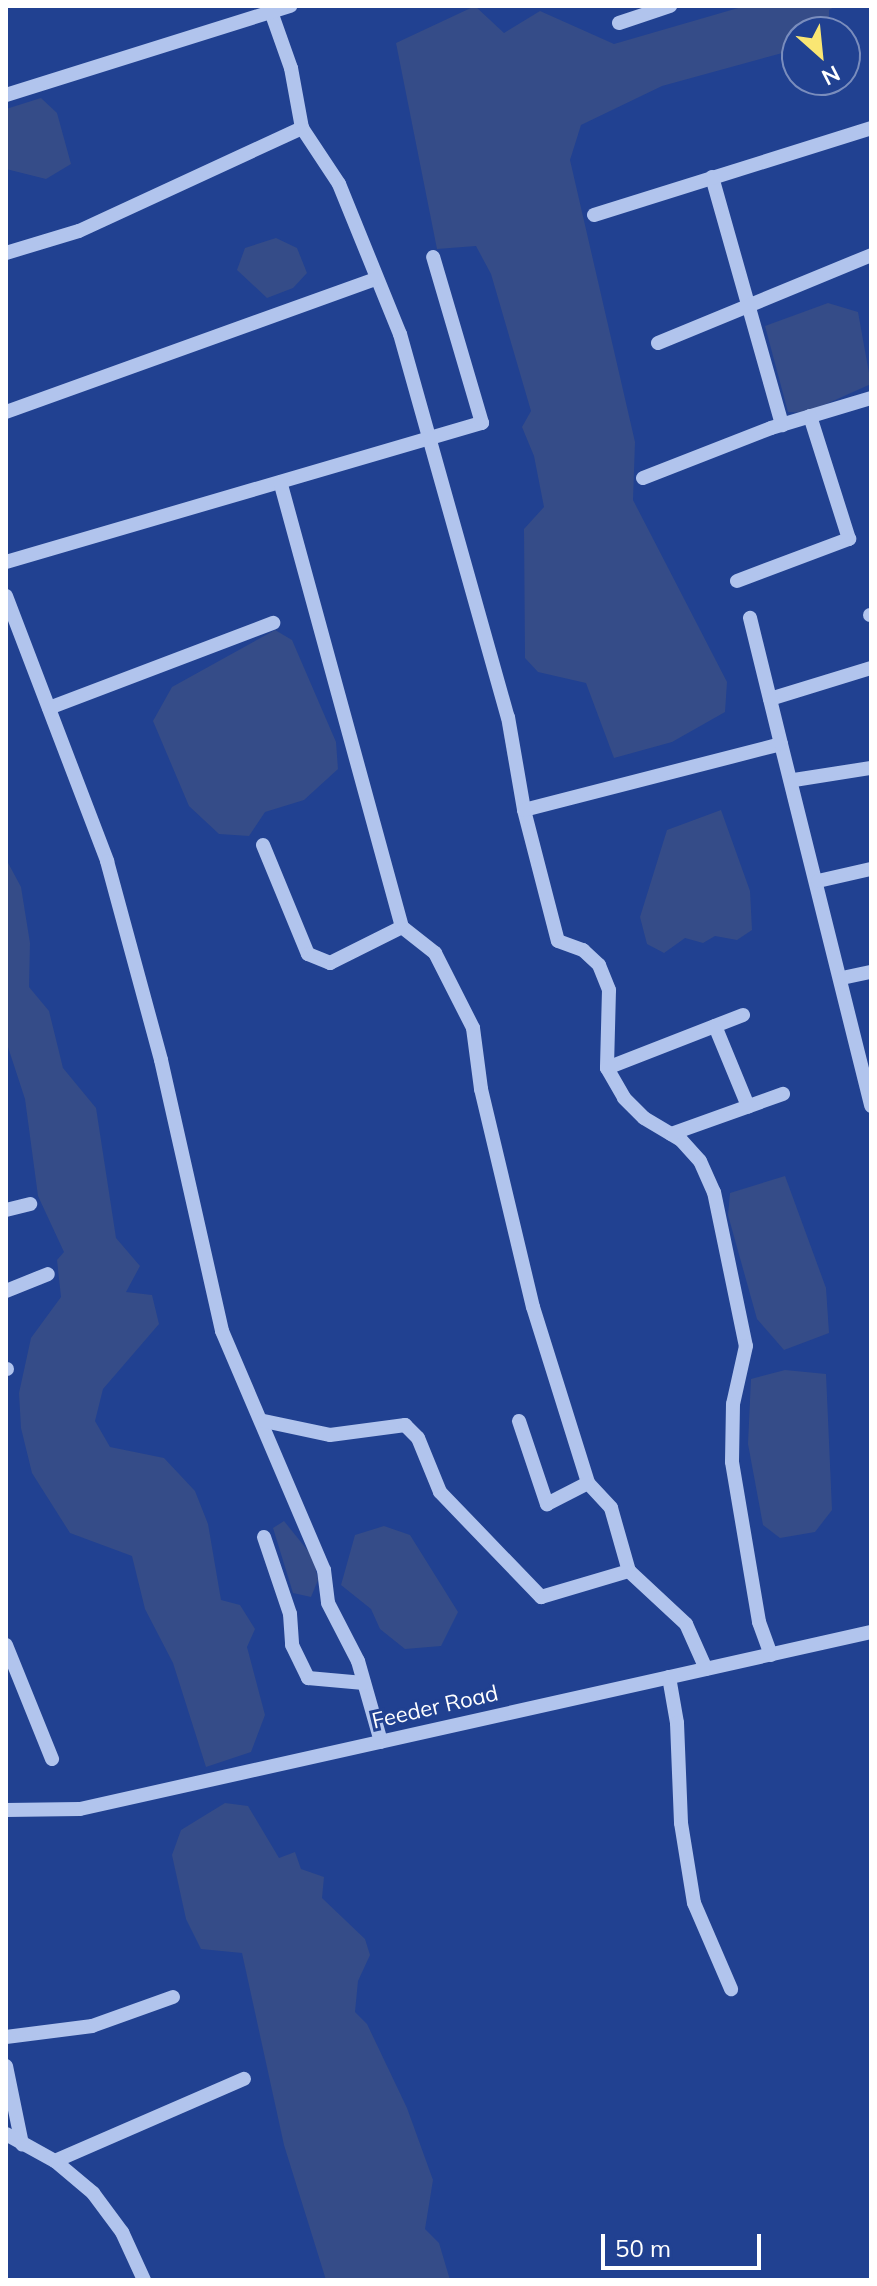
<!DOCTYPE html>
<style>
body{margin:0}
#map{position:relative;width:877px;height:2286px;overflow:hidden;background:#214191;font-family:Mulish,sans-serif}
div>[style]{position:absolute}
.water>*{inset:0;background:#354c88}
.minor>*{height:14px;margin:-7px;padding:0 7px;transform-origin:7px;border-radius:7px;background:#b1c4ed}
span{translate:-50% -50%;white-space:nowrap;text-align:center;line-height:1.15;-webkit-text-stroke:6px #214191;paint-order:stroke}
.street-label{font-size:22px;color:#fff}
.frame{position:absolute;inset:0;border:8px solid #fff;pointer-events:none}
.north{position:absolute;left:781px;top:16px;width:80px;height:80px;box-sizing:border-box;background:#214191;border:2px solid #7a8dbd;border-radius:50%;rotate:153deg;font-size:22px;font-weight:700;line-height:32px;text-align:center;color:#fff}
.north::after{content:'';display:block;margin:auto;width:28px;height:36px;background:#fae673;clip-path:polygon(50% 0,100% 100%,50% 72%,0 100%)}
.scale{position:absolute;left:601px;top:2234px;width:160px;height:36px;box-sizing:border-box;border:4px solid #fff;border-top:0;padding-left:10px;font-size:24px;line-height:28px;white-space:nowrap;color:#fff;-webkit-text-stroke:6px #214191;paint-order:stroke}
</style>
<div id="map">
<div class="water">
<i style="clip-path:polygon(475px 6px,504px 33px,540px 11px,614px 44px,745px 6px,836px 6px,829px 10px,829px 32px,797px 32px,797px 49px,662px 86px,581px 125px,570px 160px,635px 442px,633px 500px,727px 682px,725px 712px,672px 742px,614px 758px,586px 683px,538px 672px,525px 658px,524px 529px,544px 507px,534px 456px,522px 427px,531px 411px,491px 274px,476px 246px,437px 249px,396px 43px)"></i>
<i style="clip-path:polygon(41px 98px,57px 113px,71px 164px,46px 179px,6px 169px,6px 109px)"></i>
<i style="clip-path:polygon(276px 238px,297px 248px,307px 273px,293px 288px,267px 298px,237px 270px,245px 248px)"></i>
<i style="clip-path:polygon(828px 303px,858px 312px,871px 384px,806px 413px,788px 412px,765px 326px)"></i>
<i style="clip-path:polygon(275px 630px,292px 640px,336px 742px,338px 769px,304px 800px,265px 812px,249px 836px,219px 834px,189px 806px,153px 721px,172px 687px)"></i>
<i style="clip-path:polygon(721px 810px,750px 891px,752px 930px,737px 940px,715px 936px,703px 943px,685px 938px,664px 953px,647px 944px,640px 917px,667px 830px)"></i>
<i style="clip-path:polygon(6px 859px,21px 887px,30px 943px,29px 987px,49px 1011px,63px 1068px,96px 1108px,116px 1238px,140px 1266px,126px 1292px,152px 1295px,159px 1324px,103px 1389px,95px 1421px,110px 1447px,164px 1458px,195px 1491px,208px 1524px,221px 1600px,240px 1605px,255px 1629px,247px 1647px,265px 1715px,251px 1752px,206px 1767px,173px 1663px,145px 1609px,132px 1556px,70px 1533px,32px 1473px,21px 1428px,19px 1393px,31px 1338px,61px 1297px,57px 1260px,64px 1252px,38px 1196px,25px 1099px,6px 1041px)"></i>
<i style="clip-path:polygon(785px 1176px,826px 1288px,829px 1333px,784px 1350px,757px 1319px,728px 1215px,730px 1193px)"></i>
<i style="clip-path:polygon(785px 1370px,826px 1374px,832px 1510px,815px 1532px,780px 1538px,763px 1525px,748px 1444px,751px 1379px)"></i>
<i style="clip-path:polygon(284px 1521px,313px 1557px,318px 1580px,311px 1597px,293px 1593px,273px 1528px)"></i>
<i style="clip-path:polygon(384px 1526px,410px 1535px,458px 1612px,441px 1646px,405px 1649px,380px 1629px,371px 1609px,341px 1585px,355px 1535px)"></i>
<i style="clip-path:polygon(225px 1803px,248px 1806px,279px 1858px,295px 1852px,301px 1869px,324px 1877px,322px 1898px,365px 1939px,370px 1955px,358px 1981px,355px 2012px,367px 2024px,407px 2108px,433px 2180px,425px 2229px,439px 2243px,450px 2280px,326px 2280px,284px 2145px,242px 1953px,201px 1949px,186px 1919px,172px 1855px,181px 1830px)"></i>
</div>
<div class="minor">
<i style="left:269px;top:6px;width:66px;rotate:70.5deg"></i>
<i style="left:291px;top:68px;width:61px;rotate:79.6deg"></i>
<i style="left:302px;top:128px;width:67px;rotate:56.5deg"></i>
<i style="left:339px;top:184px;width:162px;rotate:67.9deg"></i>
<i style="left:400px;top:334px;width:398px;rotate:74.3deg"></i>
<i style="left:508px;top:717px;width:94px;rotate:80.2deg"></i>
<i style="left:524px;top:810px;width:135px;rotate:75.5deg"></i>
<i style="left:558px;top:941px;width:27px;rotate:20deg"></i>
<i style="left:583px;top:950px;width:22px;rotate:43deg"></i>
<i style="left:599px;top:965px;width:27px;rotate:68deg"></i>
<i style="left:609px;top:990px;width:78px;rotate:91.5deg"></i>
<i style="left:607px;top:1068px;width:34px;rotate:60deg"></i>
<i style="left:624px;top:1098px;width:28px;rotate:45deg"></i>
<i style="left:644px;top:1118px;width:43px;rotate:30.7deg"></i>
<i style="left:681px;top:1140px;width:28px;rotate:48deg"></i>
<i style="left:700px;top:1161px;width:34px;rotate:66deg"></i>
<i style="left:714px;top:1192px;width:157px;rotate:78.3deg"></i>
<i style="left:746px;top:1346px;width:59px;rotate:102.6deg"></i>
<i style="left:733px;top:1404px;width:58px;rotate:91deg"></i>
<i style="left:732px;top:1462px;width:162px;rotate:80.4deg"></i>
<i style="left:759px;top:1622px;width:35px;rotate:70deg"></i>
<i style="left:619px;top:23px;width:54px;rotate:-18.4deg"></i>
<i style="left:6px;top:95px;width:298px;rotate:-17.4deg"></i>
<i style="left:712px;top:177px;width:258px;rotate:74.2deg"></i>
<i style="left:594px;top:215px;width:290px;rotate:-17.4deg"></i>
<i style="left:6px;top:253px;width:76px;rotate:-16.8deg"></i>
<i style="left:79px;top:231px;width:246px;rotate:-24.8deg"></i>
<i style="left:658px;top:343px;width:230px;rotate:-22.4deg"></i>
<i style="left:6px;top:412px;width:392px;rotate:-19.8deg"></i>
<i style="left:643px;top:478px;width:137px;rotate:-21.3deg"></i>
<i style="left:771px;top:428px;width:104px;rotate:-16.7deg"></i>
<i style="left:6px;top:562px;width:496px;rotate:-16.3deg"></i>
<i style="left:482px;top:423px;width:173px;rotate:-106.4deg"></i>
<i style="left:737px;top:581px;width:120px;rotate:-20.6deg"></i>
<i style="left:849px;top:539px;width:129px;rotate:-107.6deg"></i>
<i style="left:6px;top:596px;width:284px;rotate:69.1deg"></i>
<i style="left:107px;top:861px;width:206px;rotate:74.8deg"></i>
<i style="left:161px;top:1060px;width:278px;rotate:77.3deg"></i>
<i style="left:222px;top:1331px;width:260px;rotate:66.9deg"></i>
<i style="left:324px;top:1570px;width:33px;rotate:83deg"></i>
<i style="left:328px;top:1603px;width:65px;rotate:62.7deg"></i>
<i style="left:358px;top:1661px;width:84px;rotate:74.1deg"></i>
<i style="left:870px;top:615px;width:1px"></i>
<i style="left:770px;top:699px;width:106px;rotate:-17.1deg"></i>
<i style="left:49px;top:708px;width:240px;rotate:-20.8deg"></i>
<i style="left:781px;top:744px;width:373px;rotate:76deg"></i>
<i style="left:794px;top:780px;width:78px;rotate:-8.9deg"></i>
<i style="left:524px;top:810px;width:265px;rotate:-14.4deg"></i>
<i style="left:781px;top:744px;width:130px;rotate:-103.8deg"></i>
<i style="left:263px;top:845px;width:118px;rotate:67.6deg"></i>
<i style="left:308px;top:954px;width:24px;rotate:22deg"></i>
<i style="left:330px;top:963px;width:80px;rotate:-26.6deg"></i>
<i style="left:402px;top:927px;width:461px;rotate:-105.3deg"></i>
<i style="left:818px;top:881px;width:54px;rotate:-12.8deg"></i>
<i style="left:402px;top:927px;width:42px;rotate:38.2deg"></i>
<i style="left:435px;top:953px;width:84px;rotate:63.1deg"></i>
<i style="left:473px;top:1028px;width:62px;rotate:82.5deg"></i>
<i style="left:481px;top:1089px;width:224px;rotate:76.6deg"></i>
<i style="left:533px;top:1307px;width:184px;rotate:72.6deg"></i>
<i style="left:588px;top:1483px;width:34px;rotate:47deg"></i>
<i style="left:611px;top:1508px;width:66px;rotate:74.1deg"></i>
<i style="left:629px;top:1571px;width:78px;rotate:42.9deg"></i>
<i style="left:686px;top:1624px;width:49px;rotate:66deg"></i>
<i style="left:842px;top:978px;width:30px;rotate:-12deg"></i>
<i style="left:715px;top:1026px;width:87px;rotate:67.6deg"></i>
<i style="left:607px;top:1068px;width:146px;rotate:-21.3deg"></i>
<i style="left:671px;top:1134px;width:119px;rotate:-19.7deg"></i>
<i style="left:6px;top:1210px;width:25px;rotate:-14deg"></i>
<i style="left:6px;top:1291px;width:45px;rotate:-22deg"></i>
<i style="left:6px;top:1369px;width:1px"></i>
<i style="left:264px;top:1421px;width:67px;rotate:12deg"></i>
<i style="left:330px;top:1435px;width:76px;rotate:-7.6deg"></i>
<i style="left:405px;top:1425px;width:18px;rotate:45deg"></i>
<i style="left:418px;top:1438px;width:58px;rotate:67.8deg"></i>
<i style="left:440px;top:1492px;width:146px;rotate:46.1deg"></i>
<i style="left:541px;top:1597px;width:92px;rotate:-16.5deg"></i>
<i style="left:519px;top:1421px;width:88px;rotate:71.4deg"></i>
<i style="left:547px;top:1504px;width:46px;rotate:-27.1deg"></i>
<i style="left:264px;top:1537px;width:81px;rotate:71.3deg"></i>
<i style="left:290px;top:1614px;width:31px;rotate:86deg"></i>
<i style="left:292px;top:1645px;width:37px;rotate:64deg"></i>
<i style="left:308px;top:1678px;width:56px;rotate:5.1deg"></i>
<i style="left:6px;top:1645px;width:123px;rotate:68deg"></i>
<i style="left:669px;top:1677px;width:47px;rotate:80.1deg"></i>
<i style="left:677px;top:1723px;width:100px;rotate:87.7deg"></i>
<i style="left:681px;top:1823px;width:81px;rotate:80.8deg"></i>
<i style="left:694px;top:1903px;width:94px;rotate:66.7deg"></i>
<i style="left:6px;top:1810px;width:74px;rotate:-0.8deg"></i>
<i style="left:80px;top:1809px;width:811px;rotate:-12.61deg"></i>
<i style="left:6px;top:2037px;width:87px;rotate:-7.3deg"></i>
<i style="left:92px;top:2026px;width:86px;rotate:-19.7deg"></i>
<i style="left:6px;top:2066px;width:80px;rotate:78.4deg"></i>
<i style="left:6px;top:2134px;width:56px;rotate:28.9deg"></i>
<i style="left:55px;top:2161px;width:50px;rotate:40.1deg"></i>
<i style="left:93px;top:2193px;width:49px;rotate:53.4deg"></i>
<i style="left:122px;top:2232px;width:53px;rotate:65.4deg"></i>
<i style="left:55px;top:2161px;width:206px;rotate:-23.5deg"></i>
</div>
<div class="street-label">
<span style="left:435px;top:1707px;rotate:-13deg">Feeder Road</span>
</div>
<div class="frame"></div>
<div class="north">N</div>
<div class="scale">50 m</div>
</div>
